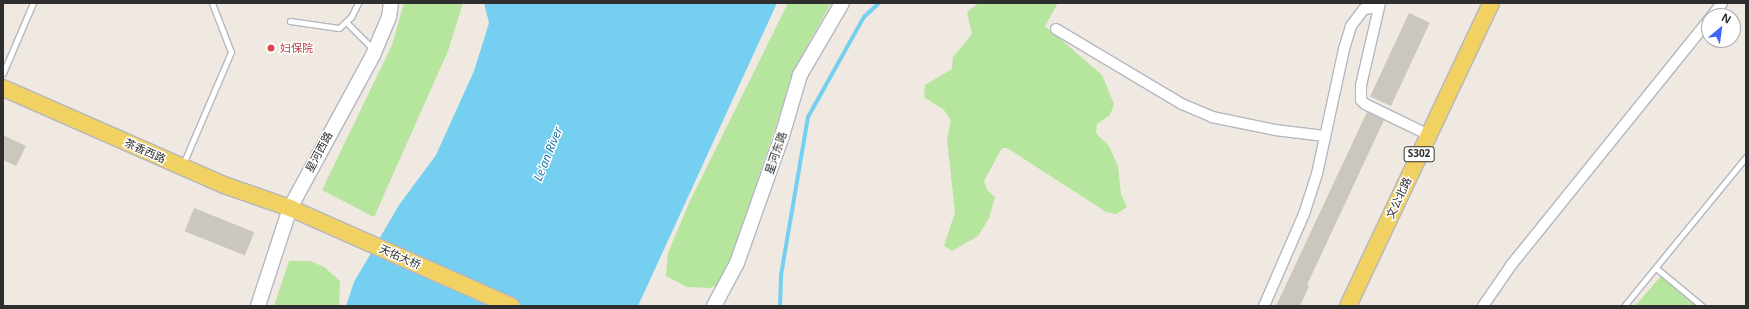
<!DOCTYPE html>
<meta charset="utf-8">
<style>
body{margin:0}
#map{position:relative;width:1749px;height:309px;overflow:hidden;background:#efe9e1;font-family:"Open Sans","Noto Sans SC",sans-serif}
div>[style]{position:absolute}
.green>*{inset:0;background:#b6e59e}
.water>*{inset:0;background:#75cff0}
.stream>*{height:4px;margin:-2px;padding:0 2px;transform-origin:2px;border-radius:2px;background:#75cff0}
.building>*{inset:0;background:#cbc7bf;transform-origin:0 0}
.roads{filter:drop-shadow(1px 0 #b4b7c1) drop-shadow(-1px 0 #b4b7c1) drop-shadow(0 1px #b4b7c1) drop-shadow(0 -1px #b4b7c1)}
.lane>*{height:5px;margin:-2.5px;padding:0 2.5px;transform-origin:2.5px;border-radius:2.5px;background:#fff}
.street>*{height:10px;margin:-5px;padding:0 5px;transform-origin:5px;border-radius:5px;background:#fff}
.secondary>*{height:14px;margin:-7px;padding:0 7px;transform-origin:7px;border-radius:7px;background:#fff}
.primary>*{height:16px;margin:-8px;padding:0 8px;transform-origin:8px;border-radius:8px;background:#f2d163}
.dots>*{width:11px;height:11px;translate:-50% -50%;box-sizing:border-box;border:2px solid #fff;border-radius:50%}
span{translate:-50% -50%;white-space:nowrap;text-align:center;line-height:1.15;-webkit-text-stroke:3px #fff;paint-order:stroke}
.shield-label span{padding:1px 3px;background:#fff;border:1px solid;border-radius:3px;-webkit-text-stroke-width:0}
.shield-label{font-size:10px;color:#2e2e2e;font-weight:700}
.health-label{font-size:11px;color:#be3a42}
.left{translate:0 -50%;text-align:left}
.street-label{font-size:11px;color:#2e2e2e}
.water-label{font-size:12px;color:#0d6fa3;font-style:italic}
.frame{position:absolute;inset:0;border:4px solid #2e2e2e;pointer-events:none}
.north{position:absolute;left:1701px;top:8px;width:40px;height:40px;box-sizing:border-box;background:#fff;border:1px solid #ababab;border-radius:50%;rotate:29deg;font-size:11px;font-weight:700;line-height:16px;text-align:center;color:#2e2e2e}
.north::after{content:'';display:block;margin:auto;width:14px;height:18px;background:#4264fb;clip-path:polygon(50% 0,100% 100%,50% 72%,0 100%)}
</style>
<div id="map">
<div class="green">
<i style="clip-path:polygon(404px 3px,463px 3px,448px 51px,374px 217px,322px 190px,392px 45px)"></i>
<i style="clip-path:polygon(788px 3px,831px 3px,796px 66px,723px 283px,710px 288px,687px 287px,666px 276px,668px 253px,689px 203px)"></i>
<i style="clip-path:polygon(979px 3px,1058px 3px,1045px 26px,1102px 75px,1114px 104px,1110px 115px,1097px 124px,1096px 133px,1109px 146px,1118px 166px,1121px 194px,1127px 207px,1116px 214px,1106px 212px,1007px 148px,1002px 148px,984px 181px,987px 190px,995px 197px,989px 218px,978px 236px,952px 251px,944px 246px,955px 212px,947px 140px,951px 120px,944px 110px,924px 97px,925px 85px,952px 69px,953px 57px,972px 34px,967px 12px)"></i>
<i style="clip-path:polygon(289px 261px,310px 261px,324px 267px,340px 281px,339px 306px,274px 306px)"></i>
<i style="clip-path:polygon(1661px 276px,1696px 306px,1635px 306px)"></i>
</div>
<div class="water">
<i style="clip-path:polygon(484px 3px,777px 3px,638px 306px,346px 306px,354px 282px,399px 205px,436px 155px,474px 71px,489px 23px)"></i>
</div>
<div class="stream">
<i style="left:780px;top:306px;width:31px;rotate:-88deg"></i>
<i style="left:781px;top:275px;width:160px;rotate:-80.3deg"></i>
<i style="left:808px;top:117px;width:115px;rotate:-60.8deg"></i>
<i style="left:864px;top:17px;width:21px;rotate:-43deg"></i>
</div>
<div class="building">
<i style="left:1409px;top:13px;width:23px;height:92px;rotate:25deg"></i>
<i style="clip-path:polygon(1367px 112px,1384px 120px,1307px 285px,1309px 286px,1300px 306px,1276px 306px)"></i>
<i style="clip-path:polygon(3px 135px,26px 146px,16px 166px,3px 160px)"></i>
<i style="left:194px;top:208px;width:65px;height:25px;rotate:22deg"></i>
</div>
<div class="roads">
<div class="lane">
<i style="left:290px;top:21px;width:49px;rotate:8.1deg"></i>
<i style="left:339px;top:28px;width:16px;rotate:-43deg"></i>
<i style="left:351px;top:17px;width:16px;rotate:-63deg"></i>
<i style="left:346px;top:22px;width:40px;rotate:45deg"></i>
<i style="left:3px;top:73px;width:76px;rotate:-66.8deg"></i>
<i style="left:183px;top:164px;width:122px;rotate:-66.8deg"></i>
<i style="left:231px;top:52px;width:53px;rotate:-111.2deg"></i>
<i style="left:1656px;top:268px;width:60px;rotate:39.6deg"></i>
<i style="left:1624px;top:306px;width:193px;rotate:-50.7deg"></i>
</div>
<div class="street">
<i style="left:1380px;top:3px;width:84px;rotate:103deg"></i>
<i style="left:1361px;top:85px;width:15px;rotate:90deg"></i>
<i style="left:1361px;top:100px;width:6px;rotate:45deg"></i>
<i style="left:1365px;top:104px;width:71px;rotate:25.8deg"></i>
<i style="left:1712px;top:16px;width:16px;rotate:-52deg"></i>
<i style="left:1056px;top:29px;width:147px;rotate:30.8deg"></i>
<i style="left:1182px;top:104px;width:33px;rotate:23deg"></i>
<i style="left:1212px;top:117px;width:64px;rotate:11.7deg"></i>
<i style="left:1275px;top:130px;width:50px;rotate:6.8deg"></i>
<i style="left:1264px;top:306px;width:100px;rotate:-66.5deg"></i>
<i style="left:1304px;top:214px;width:42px;rotate:-72deg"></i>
<i style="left:1317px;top:174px;width:128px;rotate:-77.8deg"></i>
<i style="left:1344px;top:49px;width:24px;rotate:-73deg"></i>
<i style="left:1351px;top:26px;width:21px;rotate:-53deg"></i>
<i style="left:1364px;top:9px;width:14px;rotate:-8deg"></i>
<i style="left:1483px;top:306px;width:51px;rotate:-55.4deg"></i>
<i style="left:1512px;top:264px;width:314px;rotate:-51.1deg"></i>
</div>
<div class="secondary">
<i style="left:258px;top:306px;width:103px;rotate:-71.9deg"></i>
<i style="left:290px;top:208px;width:174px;rotate:-61.5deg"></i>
<i style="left:373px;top:55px;width:41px;rotate:-67.2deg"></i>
<i style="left:389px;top:17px;width:14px;rotate:-82deg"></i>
<i style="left:714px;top:306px;width:49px;rotate:-61.9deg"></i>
<i style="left:737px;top:263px;width:135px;rotate:-70.5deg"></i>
<i style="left:782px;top:136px;width:64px;rotate:-73.6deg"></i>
<i style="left:800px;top:75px;width:83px;rotate:-59.7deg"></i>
</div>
<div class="primary">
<i style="left:3px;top:88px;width:241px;rotate:23.7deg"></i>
<i style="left:224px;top:185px;width:70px;rotate:19.2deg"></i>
<i style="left:290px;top:208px;width:242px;rotate:23.9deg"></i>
<i style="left:1348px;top:306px;width:335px;rotate:-64.7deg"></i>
</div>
</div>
<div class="dots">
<i style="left:271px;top:48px;background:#e0444e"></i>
</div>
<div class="shield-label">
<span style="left:1419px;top:154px">S302</span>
</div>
<div class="health-label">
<span class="left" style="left:280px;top:48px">妇保院</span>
</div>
<div class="street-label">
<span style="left:145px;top:151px;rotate:24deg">茶香西路</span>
<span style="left:319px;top:152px;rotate:-62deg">星河西路</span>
<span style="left:776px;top:153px;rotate:-71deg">星河东路</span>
<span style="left:1399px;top:198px;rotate:-65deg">文公北路</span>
<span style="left:400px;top:257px;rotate:24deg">天佑大桥</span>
</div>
<div class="water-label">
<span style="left:548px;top:154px;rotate:-68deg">Le'an River</span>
</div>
<div class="frame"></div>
<div class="north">N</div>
</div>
